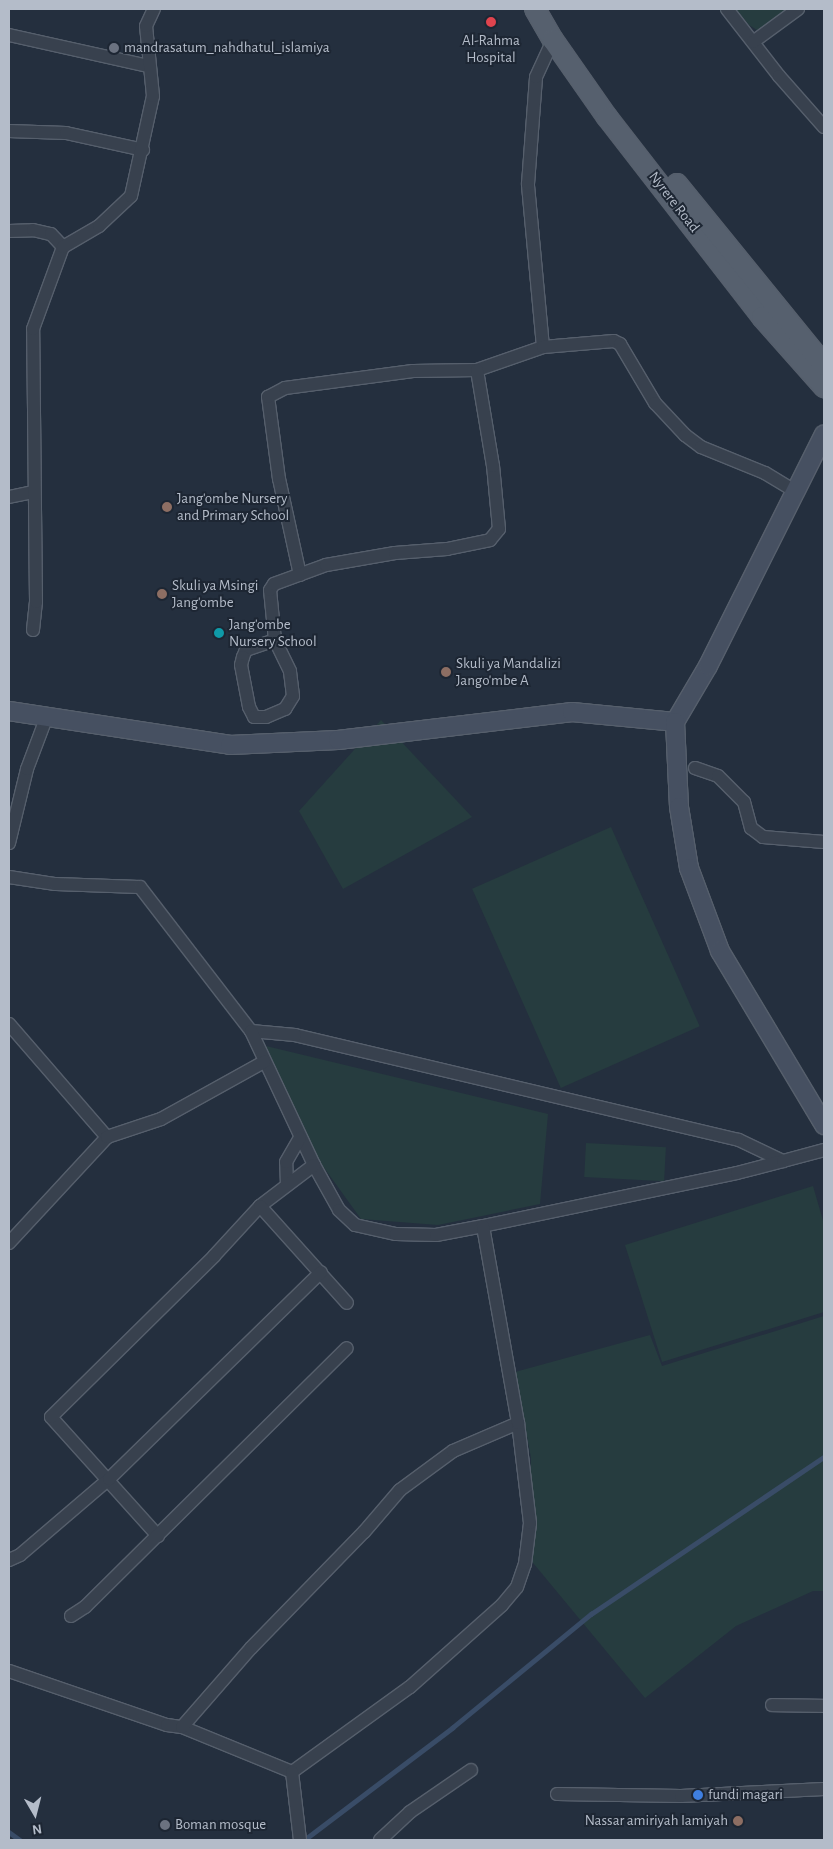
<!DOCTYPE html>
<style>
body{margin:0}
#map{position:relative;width:833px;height:1849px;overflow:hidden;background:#242f3e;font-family:"Alegreya Sans",sans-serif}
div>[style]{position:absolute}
.green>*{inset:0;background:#263c3f;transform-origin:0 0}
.stream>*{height:4.5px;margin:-2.25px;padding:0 2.25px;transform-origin:2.25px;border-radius:2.25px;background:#394c67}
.roads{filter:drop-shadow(1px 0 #565f6c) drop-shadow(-1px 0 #565f6c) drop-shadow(0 1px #565f6c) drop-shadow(0 -1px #565f6c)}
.street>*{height:12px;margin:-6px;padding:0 6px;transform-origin:6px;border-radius:6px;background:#38414e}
.secondary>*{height:18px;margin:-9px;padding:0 9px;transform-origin:9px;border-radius:9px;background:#465061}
.primary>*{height:20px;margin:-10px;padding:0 10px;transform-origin:10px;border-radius:10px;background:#56606e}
.dots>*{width:14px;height:14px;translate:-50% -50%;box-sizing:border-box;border:2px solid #1d2633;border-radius:50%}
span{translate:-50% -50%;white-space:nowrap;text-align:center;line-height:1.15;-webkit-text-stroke:4px #1d2633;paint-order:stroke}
.poi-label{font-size:15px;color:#b4bcc9}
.left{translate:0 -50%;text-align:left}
.right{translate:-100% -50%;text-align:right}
.street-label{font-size:15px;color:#b4bcc9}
.frame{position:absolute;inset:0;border:10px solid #b4bcc9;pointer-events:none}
.north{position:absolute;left:10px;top:1789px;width:50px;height:50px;-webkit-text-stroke:4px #1d2633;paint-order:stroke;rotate:172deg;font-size:14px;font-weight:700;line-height:20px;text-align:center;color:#b4bcc9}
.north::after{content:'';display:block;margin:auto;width:18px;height:22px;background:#b4bcc9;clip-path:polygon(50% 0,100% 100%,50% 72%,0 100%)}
</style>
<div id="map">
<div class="green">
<i style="clip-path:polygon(736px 9px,788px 9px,760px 32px,749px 25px)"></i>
<i style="clip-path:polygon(381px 720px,472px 817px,343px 889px,299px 811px)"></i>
<i style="left:611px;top:827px;width:218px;height:152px;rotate:66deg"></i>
<i style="clip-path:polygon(266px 1046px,548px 1114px,540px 1204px,438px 1225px,361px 1219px,317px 1158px)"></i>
<i style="left:586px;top:1143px;width:80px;height:34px;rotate:3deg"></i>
<i style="clip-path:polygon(813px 1186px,824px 1224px,824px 1312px,662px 1362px,625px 1245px)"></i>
<i style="clip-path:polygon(824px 1316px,824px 1591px,813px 1591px,736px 1626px,645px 1698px,529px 1558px,531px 1458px,515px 1372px,650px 1335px,662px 1366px)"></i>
</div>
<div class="stream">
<i style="left:9px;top:1832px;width:14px;rotate:36deg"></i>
<i style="left:304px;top:1840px;width:186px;rotate:-37.1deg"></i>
<i style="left:452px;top:1728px;width:180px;rotate:-39.4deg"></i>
<i style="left:591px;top:1614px;width:281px;rotate:-34deg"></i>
</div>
<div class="roads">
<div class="street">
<i style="left:727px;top:9px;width:85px;rotate:52.2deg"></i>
<i style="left:779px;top:76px;width:68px;rotate:48.6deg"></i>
<i style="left:9px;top:35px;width:142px;rotate:12.6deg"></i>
<i style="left:753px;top:42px;width:56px;rotate:-36.3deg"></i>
<i style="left:9px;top:131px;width:57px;rotate:2deg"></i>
<i style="left:66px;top:133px;width:79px;rotate:12.4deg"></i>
<i style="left:9px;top:231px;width:24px;rotate:-2deg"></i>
<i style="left:33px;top:230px;width:18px;rotate:13deg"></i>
<i style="left:51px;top:234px;width:18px;rotate:47deg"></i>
<i style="left:543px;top:347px;width:164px;rotate:-95.3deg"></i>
<i style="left:528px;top:184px;width:107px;rotate:-85.7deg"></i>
<i style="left:536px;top:77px;width:41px;rotate:-65.3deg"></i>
<i style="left:9px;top:497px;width:24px;rotate:-12deg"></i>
<i style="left:300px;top:575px;width:98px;rotate:-102.3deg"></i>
<i style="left:279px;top:479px;width:83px;rotate:-97.6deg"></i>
<i style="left:268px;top:397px;width:19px;rotate:-28deg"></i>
<i style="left:285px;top:388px;width:129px;rotate:-7.6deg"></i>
<i style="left:413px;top:371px;width:64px;rotate:-0.9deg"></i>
<i style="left:477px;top:370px;width:70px;rotate:-19.2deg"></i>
<i style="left:543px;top:347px;width:71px;rotate:-4.8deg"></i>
<i style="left:614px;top:341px;width:7px;rotate:27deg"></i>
<i style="left:620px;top:344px;width:69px;rotate:59.3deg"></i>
<i style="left:655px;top:403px;width:44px;rotate:46.8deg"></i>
<i style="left:685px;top:435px;width:20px;rotate:37deg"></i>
<i style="left:701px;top:447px;width:69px;rotate:22.1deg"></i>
<i style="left:765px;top:473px;width:35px;rotate:31deg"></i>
<i style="left:33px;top:630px;width:28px;rotate:-84deg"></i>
<i style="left:36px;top:602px;width:273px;rotate:-90.6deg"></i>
<i style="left:33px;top:329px;width:87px;rotate:-69.9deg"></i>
<i style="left:63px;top:247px;width:42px;rotate:-30.3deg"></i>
<i style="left:99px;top:226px;width:44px;rotate:-43.2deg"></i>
<i style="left:131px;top:196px;width:102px;rotate:-77.6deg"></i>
<i style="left:153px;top:96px;width:70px;rotate:-95.7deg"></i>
<i style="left:146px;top:26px;width:19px;rotate:-65deg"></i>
<i style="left:275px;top:640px;width:31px;rotate:161deg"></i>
<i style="left:246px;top:650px;width:8px;rotate:113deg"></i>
<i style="left:243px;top:657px;width:8px;rotate:104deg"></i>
<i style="left:241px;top:665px;width:43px;rotate:79.2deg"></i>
<i style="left:249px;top:707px;width:11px;rotate:63deg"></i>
<i style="left:254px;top:717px;width:12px"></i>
<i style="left:266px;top:717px;width:21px;rotate:-23deg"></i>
<i style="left:285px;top:709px;width:15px;rotate:-58deg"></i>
<i style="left:293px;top:696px;width:25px;rotate:-97deg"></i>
<i style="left:290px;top:671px;width:34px;rotate:-116deg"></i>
<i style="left:275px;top:640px;width:50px;rotate:-95.7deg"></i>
<i style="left:270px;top:590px;width:7px;rotate:-56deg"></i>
<i style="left:274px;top:584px;width:55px;rotate:-20.1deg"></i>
<i style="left:326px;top:565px;width:70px;rotate:-9.9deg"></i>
<i style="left:395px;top:553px;width:52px;rotate:-4.4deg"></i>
<i style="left:447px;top:549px;width:44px;rotate:-11.8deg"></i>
<i style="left:490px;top:540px;width:14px;rotate:-51deg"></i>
<i style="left:499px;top:529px;width:63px;rotate:-95.4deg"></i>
<i style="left:493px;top:466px;width:97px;rotate:-99.5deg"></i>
<i style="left:695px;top:768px;width:24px;rotate:19deg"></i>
<i style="left:718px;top:776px;width:37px;rotate:45deg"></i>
<i style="left:744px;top:802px;width:27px;rotate:75deg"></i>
<i style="left:751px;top:828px;width:15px;rotate:37deg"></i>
<i style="left:763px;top:837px;width:61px;rotate:4.7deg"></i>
<i style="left:9px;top:843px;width:76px;rotate:-76.3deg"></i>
<i style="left:27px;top:769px;width:57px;rotate:-69.3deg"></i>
<i style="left:9px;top:877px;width:47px;rotate:8.7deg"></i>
<i style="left:55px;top:884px;width:85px;rotate:2deg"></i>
<i style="left:140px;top:887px;width:182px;rotate:52.4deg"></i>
<i style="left:9px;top:1024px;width:150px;rotate:49.1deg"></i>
<i style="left:783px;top:1161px;width:49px;rotate:-154.5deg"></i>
<i style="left:739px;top:1140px;width:456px;rotate:-166.7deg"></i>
<i style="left:295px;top:1035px;width:44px;rotate:-174.8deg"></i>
<i style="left:251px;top:1031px;width:148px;rotate:64.8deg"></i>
<i style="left:314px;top:1165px;width:51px;rotate:60.9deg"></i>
<i style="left:339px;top:1210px;width:22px;rotate:43deg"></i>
<i style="left:355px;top:1225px;width:42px;rotate:12.4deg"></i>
<i style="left:396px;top:1234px;width:40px;rotate:1.4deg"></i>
<i style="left:436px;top:1235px;width:48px;rotate:-10.8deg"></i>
<i style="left:483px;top:1226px;width:259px;rotate:-11.8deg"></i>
<i style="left:737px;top:1173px;width:48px;rotate:-14.6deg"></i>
<i style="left:783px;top:1161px;width:42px;rotate:-15deg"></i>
<i style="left:287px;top:1185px;width:23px;rotate:-92deg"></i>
<i style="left:286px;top:1162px;width:28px;rotate:-60deg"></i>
<i style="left:260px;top:1206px;width:68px;rotate:-37.2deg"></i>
<i style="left:9px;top:1243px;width:144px;rotate:-47.2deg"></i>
<i style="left:107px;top:1137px;width:57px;rotate:-18.4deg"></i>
<i style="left:161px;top:1119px;width:118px;rotate:-29deg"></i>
<i style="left:158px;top:1536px;width:160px;rotate:-132deg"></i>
<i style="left:51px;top:1417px;width:229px;rotate:-44.6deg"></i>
<i style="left:214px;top:1256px;width:68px;rotate:-47.4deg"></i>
<i style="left:260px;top:1206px;width:130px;rotate:48.1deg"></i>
<i style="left:9px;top:1560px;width:12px;rotate:-24deg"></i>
<i style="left:20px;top:1555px;width:117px;rotate:-40.5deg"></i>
<i style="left:109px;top:1479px;width:296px;rotate:-44.3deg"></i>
<i style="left:71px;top:1616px;width:17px;rotate:-33deg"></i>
<i style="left:85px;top:1607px;width:368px;rotate:-44.7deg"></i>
<i style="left:9px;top:1671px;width:167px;rotate:18.9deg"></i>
<i style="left:167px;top:1725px;width:15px;rotate:8deg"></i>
<i style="left:182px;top:1727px;width:119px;rotate:22.2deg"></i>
<i style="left:772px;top:1705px;width:52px;rotate:1.1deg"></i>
<i style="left:182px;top:1727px;width:105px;rotate:-48.9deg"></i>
<i style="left:251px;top:1648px;width:162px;rotate:-45.8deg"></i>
<i style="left:364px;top:1532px;width:55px;rotate:-49.4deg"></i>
<i style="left:400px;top:1490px;width:66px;rotate:-36.3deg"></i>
<i style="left:453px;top:1451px;width:71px;rotate:-23.3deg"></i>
<i style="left:292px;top:1772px;width:145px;rotate:-35.8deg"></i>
<i style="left:410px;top:1687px;width:123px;rotate:-41.7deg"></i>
<i style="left:502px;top:1605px;width:23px;rotate:-50deg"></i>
<i style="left:517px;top:1587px;width:24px;rotate:-71deg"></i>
<i style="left:525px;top:1564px;width:41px;rotate:-83deg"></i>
<i style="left:530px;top:1523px;width:101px;rotate:-96.8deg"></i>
<i style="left:518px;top:1423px;width:200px;rotate:-100.1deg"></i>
<i style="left:292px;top:1772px;width:68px;rotate:83.3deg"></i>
<i style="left:557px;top:1794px;width:124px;rotate:0.9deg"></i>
<i style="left:681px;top:1796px;width:143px;rotate:-2.8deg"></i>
<i style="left:380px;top:1840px;width:41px;rotate:-43deg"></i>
<i style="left:410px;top:1812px;width:74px;rotate:-34.5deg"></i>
</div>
<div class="secondary">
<i style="left:9px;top:711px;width:224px;rotate:8.7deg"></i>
<i style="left:230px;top:745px;width:108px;rotate:-2.7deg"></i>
<i style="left:338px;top:740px;width:236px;rotate:-6.8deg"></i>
<i style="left:572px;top:712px;width:103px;rotate:5.5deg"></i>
<i style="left:675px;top:722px;width:65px;rotate:-59.5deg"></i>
<i style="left:708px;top:666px;width:259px;rotate:-63.4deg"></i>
<i style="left:675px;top:722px;width:85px;rotate:87.3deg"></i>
<i style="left:679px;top:807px;width:62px;rotate:80.7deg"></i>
<i style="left:689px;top:868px;width:89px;rotate:69.5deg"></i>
<i style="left:720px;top:951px;width:203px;rotate:59.1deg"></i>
</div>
<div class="primary">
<i style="left:535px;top:9px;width:36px;rotate:60deg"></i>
<i style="left:553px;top:40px;width:94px;rotate:55deg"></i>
<i style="left:607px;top:117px;width:253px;rotate:52.2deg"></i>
<i style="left:762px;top:317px;width:94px;rotate:48.5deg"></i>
<i style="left:677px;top:184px;width:233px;rotate:50.9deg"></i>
</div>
</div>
<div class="dots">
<i style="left:491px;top:22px;background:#e0444e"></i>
<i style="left:114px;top:48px;background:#6b7280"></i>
<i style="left:167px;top:507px;background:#8d6e63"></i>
<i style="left:162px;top:594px;background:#8d6e63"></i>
<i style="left:219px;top:633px;background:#0f9aa8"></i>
<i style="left:446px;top:672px;background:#8d6e63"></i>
<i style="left:698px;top:1795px;background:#3f7fe0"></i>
<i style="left:738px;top:1821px;background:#8d6e63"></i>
<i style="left:165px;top:1825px;background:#6b7280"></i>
</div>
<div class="poi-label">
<span style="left:491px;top:49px">Al-Rahma<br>Hospital</span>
<span class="left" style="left:124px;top:48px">mandrasatum_nahdhatul_islamiya</span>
<span class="left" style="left:177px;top:507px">Jang'ombe Nursery<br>and Primary School</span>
<span class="left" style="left:172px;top:594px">Skuli ya Msingi<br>Jang'ombe</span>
<span class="left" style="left:229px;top:633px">Jang'ombe<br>Nursery School</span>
<span class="left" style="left:456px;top:672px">Skuli ya Mandalizi<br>Jango'mbe A</span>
<span class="left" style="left:708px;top:1795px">fundi magari</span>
<span class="right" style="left:728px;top:1821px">Nassar amiriyah Iamiyah</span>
<span class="left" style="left:175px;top:1825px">Boman mosque</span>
</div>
<div class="street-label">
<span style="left:674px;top:202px;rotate:52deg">Nyrere Road</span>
</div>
<div class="frame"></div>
<div class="north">N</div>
</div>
